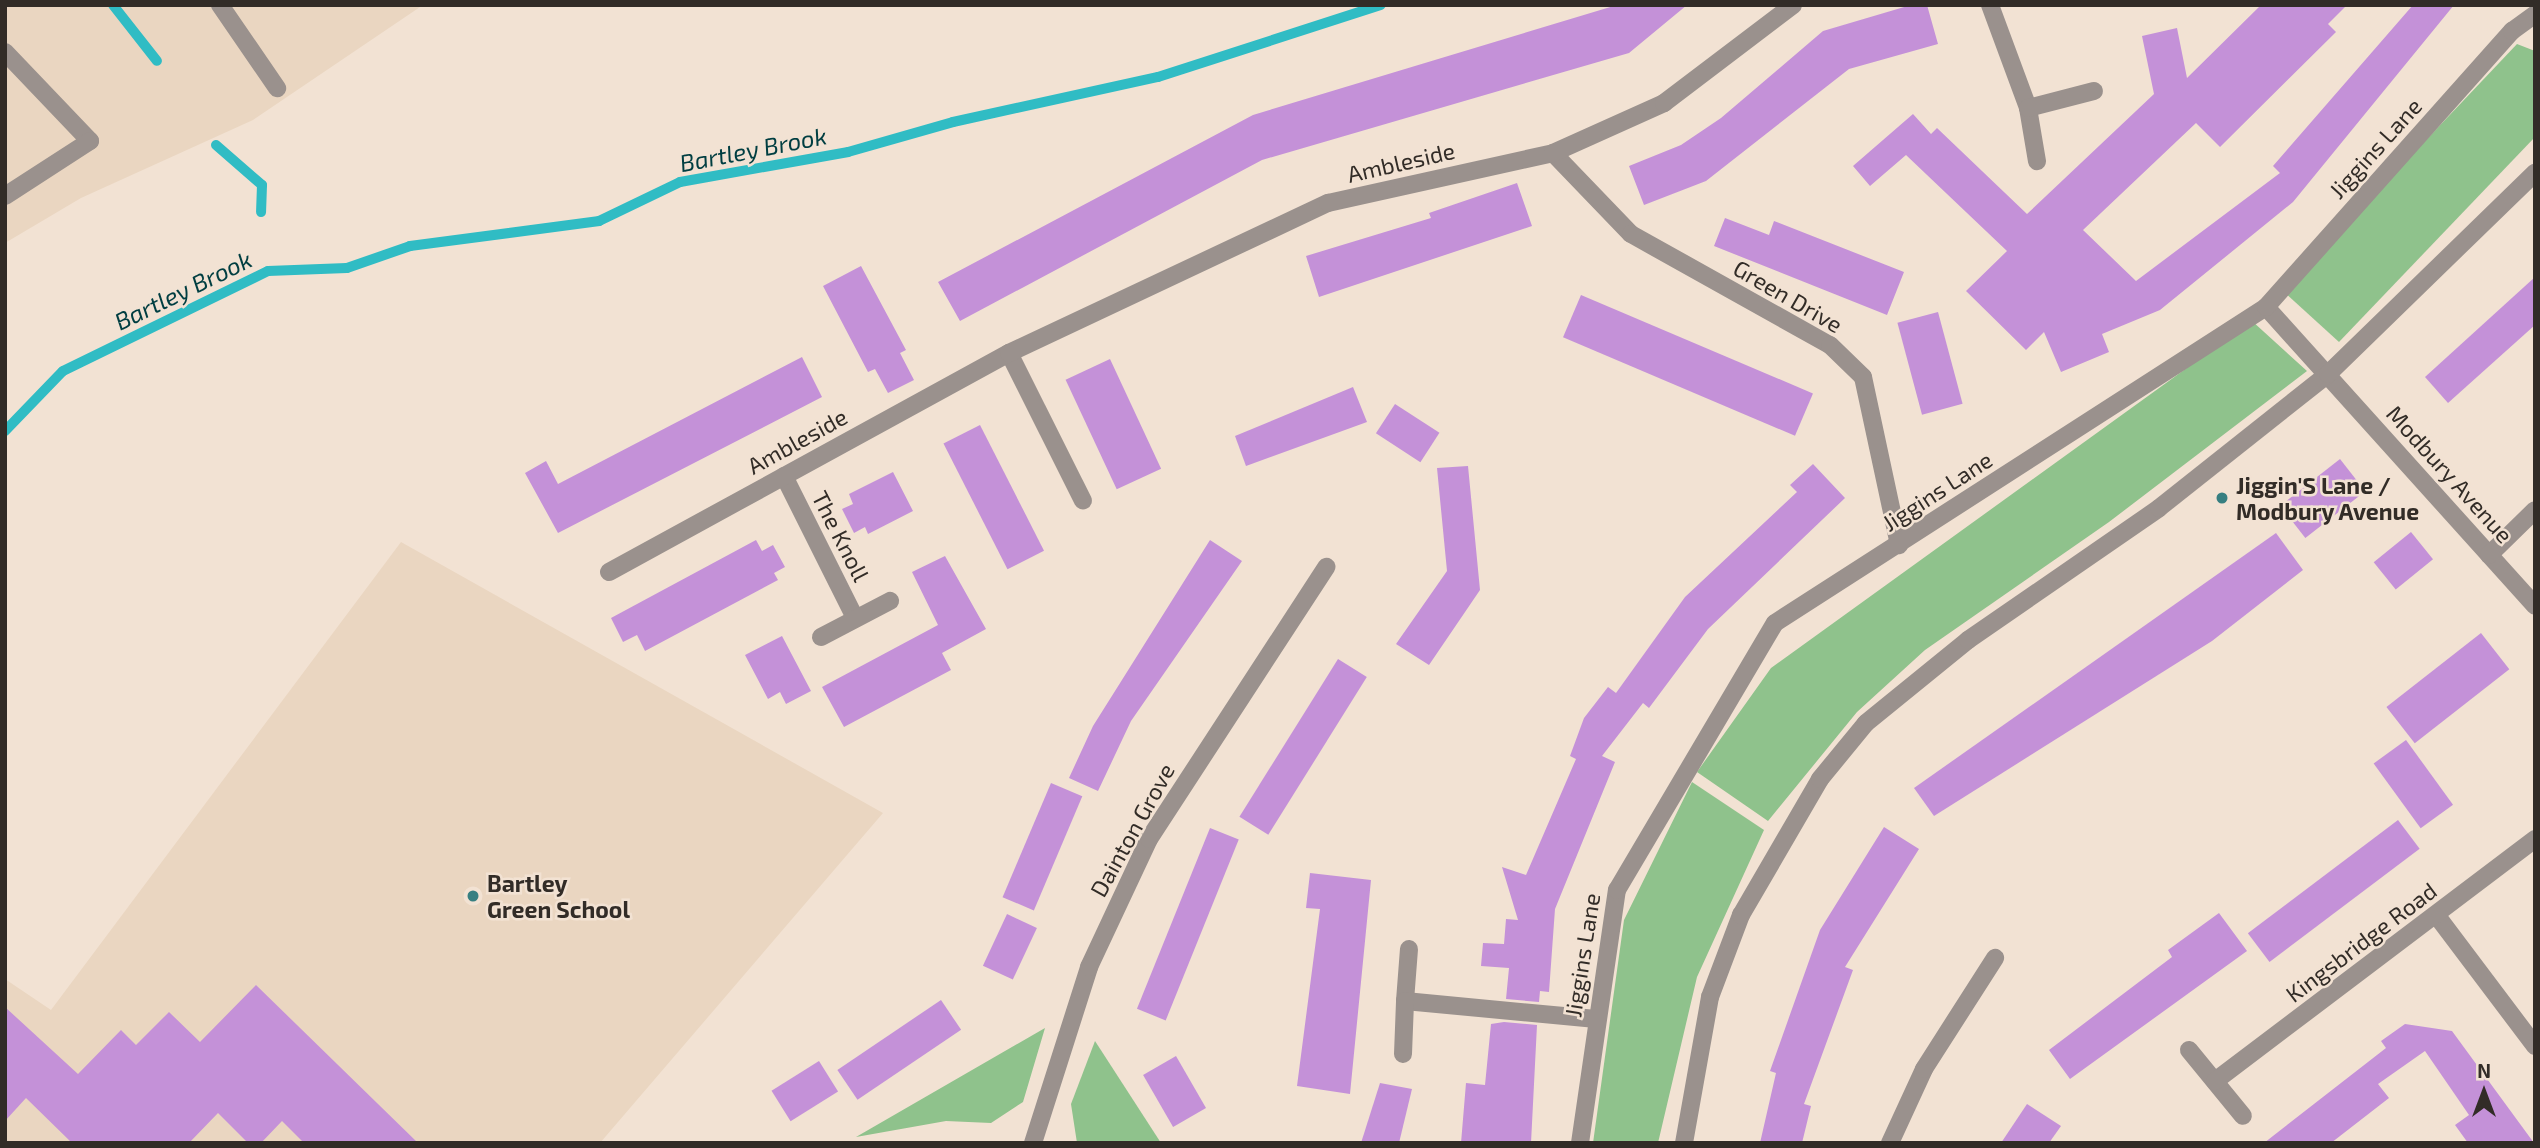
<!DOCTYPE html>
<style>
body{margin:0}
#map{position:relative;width:2540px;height:1148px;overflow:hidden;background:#f2e2d3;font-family:"Exo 2",sans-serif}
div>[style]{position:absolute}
.built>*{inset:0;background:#ead6c1}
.green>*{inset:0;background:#8fc28c}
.stream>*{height:10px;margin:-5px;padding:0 5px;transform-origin:5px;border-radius:5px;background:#30bcc4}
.building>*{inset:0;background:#c491d8;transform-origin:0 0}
.minor>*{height:18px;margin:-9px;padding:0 9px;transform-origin:9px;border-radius:9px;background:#9a918d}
.dots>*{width:19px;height:19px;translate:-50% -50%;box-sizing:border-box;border:4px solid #f2e2d3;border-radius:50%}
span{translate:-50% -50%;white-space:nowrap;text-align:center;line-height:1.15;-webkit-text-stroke:5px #f2e2d3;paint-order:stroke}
.street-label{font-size:23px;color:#322c27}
.poi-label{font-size:23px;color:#322c27;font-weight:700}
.left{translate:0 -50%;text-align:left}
.water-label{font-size:24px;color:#003e41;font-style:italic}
.frame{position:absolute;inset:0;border:7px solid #322c27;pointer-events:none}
.north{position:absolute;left:2449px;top:1057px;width:70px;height:70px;-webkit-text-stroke:5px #f2e2d3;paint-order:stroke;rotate:0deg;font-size:19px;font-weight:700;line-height:28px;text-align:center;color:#322c27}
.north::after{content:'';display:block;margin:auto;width:24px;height:32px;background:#322c27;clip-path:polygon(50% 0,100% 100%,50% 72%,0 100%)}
</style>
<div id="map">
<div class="built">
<i style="clip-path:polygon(5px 5px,423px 5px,253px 120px,81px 198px,5px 243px)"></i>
<i style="clip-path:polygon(401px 542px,883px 813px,600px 1143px,5px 1143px,5px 979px,51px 1010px)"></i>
</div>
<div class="green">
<i style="clip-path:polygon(2517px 44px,2535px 51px,2535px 137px,2339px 342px,2283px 291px)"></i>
<i style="clip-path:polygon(2252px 321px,2307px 371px,2109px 522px,1925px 650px,1857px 712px,1768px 821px,1697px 772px,1771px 668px)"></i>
<i style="clip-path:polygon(1692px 782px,1764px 830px,1697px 977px,1658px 1143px,1593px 1143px,1624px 920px)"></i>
<i style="clip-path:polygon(1045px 1028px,1023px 1102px,991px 1123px,946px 1121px,856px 1137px)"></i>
<i style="clip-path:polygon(1095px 1041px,1161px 1143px,1077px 1143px,1071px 1104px)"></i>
</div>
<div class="stream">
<i style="left:113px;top:5px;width:71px;rotate:51.8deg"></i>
<i style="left:216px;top:145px;width:61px;rotate:41deg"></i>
<i style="left:262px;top:185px;width:27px;rotate:92deg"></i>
<i style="left:5px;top:431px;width:83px;rotate:-46deg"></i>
<i style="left:63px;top:371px;width:228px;rotate:-26deg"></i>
<i style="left:268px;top:271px;width:79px;rotate:-2.2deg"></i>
<i style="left:347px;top:268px;width:67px;rotate:-19.2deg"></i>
<i style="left:410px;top:246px;width:191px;rotate:-7.5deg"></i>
<i style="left:599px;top:221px;width:90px;rotate:-25.7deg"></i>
<i style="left:680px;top:182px;width:171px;rotate:-10.1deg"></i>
<i style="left:848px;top:152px;width:109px;rotate:-15.9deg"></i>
<i style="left:953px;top:122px;width:210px;rotate:-12.4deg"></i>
<i style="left:1158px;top:77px;width:234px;rotate:-17.9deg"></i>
</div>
<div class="building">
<i style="clip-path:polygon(1617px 5px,1687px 5px,1629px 53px,1262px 160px,960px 321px,938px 282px,1253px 115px)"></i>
<i style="clip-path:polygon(1911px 5px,1927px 5px,1938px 44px,1849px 69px,1706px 181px,1644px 205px,1629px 166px,1681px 145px,1721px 118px,1823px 31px)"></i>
<i style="clip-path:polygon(2261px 5px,2347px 5px,2328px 24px,2336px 32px,2220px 147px,2196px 123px,2083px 230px,2136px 281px,2280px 173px,2273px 166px,2413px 5px,2454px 5px,2293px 202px,2160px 310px,2102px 334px,2109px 352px,2061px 372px,2044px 332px,2026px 350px,1966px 291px,2007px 251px,1906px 155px,1870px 186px,1853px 166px,1913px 114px,1931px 134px,1937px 128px,2027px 214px,2154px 94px,2142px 36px,2177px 28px,2187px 78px)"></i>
<i style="clip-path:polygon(1517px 183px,1532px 226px,1319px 297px,1306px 256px,1431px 218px,1429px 213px)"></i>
<i style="clip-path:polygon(1725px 218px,1769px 235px,1774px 221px,1904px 272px,1887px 315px,1714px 246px)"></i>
<i style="clip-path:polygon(861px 266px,906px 350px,900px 353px,914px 380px,888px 393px,875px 369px,868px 372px,823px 286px)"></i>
<i style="clip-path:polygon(2535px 277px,2535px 325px,2448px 403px,2425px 377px)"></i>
<i style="left:1581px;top:295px;width:252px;height:46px;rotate:23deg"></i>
<i style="left:1938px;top:312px;width:95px;height:42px;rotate:75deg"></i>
<i style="clip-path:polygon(802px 357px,822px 397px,558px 533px,525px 473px,546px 461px,558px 484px)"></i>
<i style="left:1110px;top:359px;width:121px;height:49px;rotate:65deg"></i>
<i style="clip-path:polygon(1353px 387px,1367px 422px,1246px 466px,1235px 436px)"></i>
<i style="left:1395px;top:404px;width:53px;height:35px;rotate:33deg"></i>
<i style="left:980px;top:425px;width:141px;height:41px;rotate:63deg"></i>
<i style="left:2340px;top:459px;width:41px;height:76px;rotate:52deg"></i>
<i style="clip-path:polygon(1813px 464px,1845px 498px,1708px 629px,1649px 708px,1643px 703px,1602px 756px,1615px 762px,1555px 909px,1549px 992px,1540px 991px,1539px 1002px,1506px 999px,1509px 968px,1481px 966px,1483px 943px,1504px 944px,1506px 919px,1518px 920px,1502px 867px,1526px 875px,1576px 759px,1570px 756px,1584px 718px,1608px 687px,1616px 693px,1685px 597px,1797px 492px,1790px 485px)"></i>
<i style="clip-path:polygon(1468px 466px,1480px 590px,1429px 665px,1396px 644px,1447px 571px,1437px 468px)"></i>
<i style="clip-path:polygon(893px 472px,913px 511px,868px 534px,865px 527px,854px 533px,842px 509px,853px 504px,849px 494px)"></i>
<i style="left:2411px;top:532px;width:35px;height:48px;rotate:51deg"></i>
<i style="clip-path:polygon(2276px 533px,2303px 570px,2212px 641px,1934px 816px,1914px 788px)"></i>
<i style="clip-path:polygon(756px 540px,762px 551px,773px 545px,785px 567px,774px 573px,778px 580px,645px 651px,637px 635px,623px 642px,611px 618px)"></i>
<i style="clip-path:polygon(1210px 540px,1242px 561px,1131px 721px,1098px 791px,1069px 778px,1093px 726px)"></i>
<i style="clip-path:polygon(945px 556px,986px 629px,942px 653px,951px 670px,844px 727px,822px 687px,938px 625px,912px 572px)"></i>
<i style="left:2481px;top:633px;width:46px;height:120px;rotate:52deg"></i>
<i style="clip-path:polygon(782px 636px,811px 691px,786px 704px,780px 692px,768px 699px,745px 655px)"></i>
<i style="left:1338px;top:659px;width:34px;height:186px;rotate:32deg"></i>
<i style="left:2406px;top:740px;width:80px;height:40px;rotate:54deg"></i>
<i style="left:1051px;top:783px;width:34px;height:124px;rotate:23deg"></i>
<i style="left:2398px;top:820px;width:36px;height:188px;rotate:53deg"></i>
<i style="clip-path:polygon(1884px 827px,1919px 849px,1845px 967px,1853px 970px,1804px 1104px,1811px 1106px,1802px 1143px,1760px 1143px,1776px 1073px,1770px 1071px,1820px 930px)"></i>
<i style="left:1210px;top:828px;width:31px;height:195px;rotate:22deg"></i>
<i style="clip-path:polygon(1310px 873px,1371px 880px,1350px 1094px,1297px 1086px,1320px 909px,1306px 908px)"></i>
<i style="clip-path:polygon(2219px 913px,2247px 951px,2070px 1079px,2049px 1050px,2172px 957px,2168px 950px)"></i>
<i style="left:1007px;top:914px;width:33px;height:57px;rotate:25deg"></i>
<i style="clip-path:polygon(256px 985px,418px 1143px,304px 1143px,282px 1121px,261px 1143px,248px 1143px,218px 1113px,189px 1143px,72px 1143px,26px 1098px,5px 1121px,5px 1007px,78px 1074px,121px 1030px,136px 1045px,169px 1012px,200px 1042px)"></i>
<i style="left:941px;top:1000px;width:36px;height:125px;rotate:56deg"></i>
<i style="clip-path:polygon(1504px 1022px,1537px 1025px,1531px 1143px,1461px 1143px,1466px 1083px,1485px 1085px,1491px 1024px)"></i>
<i style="clip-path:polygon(2405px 1024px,2452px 1031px,2534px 1143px,2468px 1143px,2455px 1125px,2469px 1115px,2425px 1051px,2378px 1084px,2389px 1098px,2331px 1143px,2264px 1143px,2386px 1048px,2381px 1041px)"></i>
<i style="left:1176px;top:1056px;width:60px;height:38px;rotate:60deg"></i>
<i style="left:819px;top:1061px;width:36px;height:56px;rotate:58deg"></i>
<i style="clip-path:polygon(1380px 1083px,1412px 1089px,1399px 1143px,1361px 1143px)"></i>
<i style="clip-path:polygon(2027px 1104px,2061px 1126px,2049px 1143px,2001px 1143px)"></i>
</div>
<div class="minor">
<i style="left:220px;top:5px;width:101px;rotate:55.5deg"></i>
<i style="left:1990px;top:5px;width:110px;rotate:69.7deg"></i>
<i style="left:2028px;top:108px;width:54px;rotate:80.4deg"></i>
<i style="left:5px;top:52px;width:123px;rotate:46.3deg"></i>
<i style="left:90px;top:141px;width:101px;rotate:147.1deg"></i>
<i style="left:2028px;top:108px;width:68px;rotate:-14.4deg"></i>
<i style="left:1553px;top:153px;width:112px;rotate:46.1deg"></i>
<i style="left:1631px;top:234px;width:228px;rotate:29.2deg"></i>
<i style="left:1830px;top:345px;width:46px;rotate:44.1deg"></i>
<i style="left:1863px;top:377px;width:172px;rotate:77.9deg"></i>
<i style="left:2266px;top:307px;width:402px;rotate:48deg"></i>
<i style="left:1009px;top:353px;width:165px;rotate:63.4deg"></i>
<i style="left:784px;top:476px;width:159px;rotate:63.4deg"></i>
<i style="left:2489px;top:555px;width:64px;rotate:-44.4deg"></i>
<i style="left:609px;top:572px;width:456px;rotate:-28.7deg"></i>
<i style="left:1009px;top:353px;width:353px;rotate:-25.2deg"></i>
<i style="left:1328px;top:203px;width:230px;rotate:-12.5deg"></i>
<i style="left:1553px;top:153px;width:122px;rotate:-24.2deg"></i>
<i style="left:1664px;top:103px;width:162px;rotate:-37.2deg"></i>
<i style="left:821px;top:637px;width:78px;rotate:-27.6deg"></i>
<i style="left:2437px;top:916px;width:163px;rotate:53deg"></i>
<i style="left:1409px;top:949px;width:52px;rotate:94.4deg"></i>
<i style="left:1405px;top:1001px;width:192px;rotate:5.4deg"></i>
<i style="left:2189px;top:1050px;width:85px;rotate:50.7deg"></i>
<i style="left:1403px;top:1054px;width:53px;rotate:-87.8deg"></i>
<i style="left:2215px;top:1081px;width:401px;rotate:-37.1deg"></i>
<i style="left:1033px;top:1143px;width:185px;rotate:-72.3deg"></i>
<i style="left:1089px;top:967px;width:141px;rotate:-64.9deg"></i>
<i style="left:1149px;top:839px;width:325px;rotate:-56.9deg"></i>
<i style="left:1580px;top:1143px;width:256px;rotate:-81.7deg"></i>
<i style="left:1617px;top:890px;width:310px;rotate:-59.4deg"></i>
<i style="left:1775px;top:623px;width:584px;rotate:-32.76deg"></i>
<i style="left:2266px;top:307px;width:370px;rotate:-48.3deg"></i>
<i style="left:2512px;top:31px;width:29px;rotate:-36deg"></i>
<i style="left:1684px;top:1143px;width:148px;rotate:-79.9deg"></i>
<i style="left:1710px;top:997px;width:88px;rotate:-69.3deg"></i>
<i style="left:1741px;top:915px;width:157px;rotate:-59.8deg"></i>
<i style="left:1820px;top:779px;width:72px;rotate:-50.6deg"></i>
<i style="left:1866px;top:723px;width:132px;rotate:-39.1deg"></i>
<i style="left:1968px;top:640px;width:232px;rotate:-34.6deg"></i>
<i style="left:2159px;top:508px;width:216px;rotate:-38.4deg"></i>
<i style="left:2328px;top:374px;width:289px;rotate:-44.2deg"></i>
<i style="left:1890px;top:1143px;width:81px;rotate:-65.3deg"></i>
<i style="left:1924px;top:1069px;width:132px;rotate:-57.4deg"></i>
</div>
<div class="dots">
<i style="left:2222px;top:498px;background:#377f81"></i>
<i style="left:473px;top:896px;background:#377f81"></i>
</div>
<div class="street-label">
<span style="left:2375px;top:148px;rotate:-48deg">Jiggins Lane</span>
<span style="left:1401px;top:162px;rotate:-13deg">Ambleside</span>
<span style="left:1788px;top:296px;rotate:30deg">Green Drive</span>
<span style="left:797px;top:441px;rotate:-29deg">Ambleside</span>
<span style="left:2450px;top:474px;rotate:48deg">Modbury Avenue</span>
<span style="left:1937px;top:491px;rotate:-33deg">Jiggins Lane</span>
<span style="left:841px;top:536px;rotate:63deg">The Knoll</span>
<span style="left:1132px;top:830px;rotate:-61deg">Dainton Grove</span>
<span style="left:2361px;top:942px;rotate:-37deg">Kingsbridge Road</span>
<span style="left:1582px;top:955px;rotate:-81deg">Jiggins Lane</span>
</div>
<div class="poi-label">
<span class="left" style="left:2236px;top:498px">Jiggin'S Lane /<br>Modbury Avenue</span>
<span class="left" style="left:487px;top:896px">Bartley<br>Green School</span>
</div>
<div class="water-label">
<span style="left:753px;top:149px;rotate:-11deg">Bartley Brook</span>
<span style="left:183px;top:290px;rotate:-26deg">Bartley Brook</span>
</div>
<div class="frame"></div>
<div class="north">N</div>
</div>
